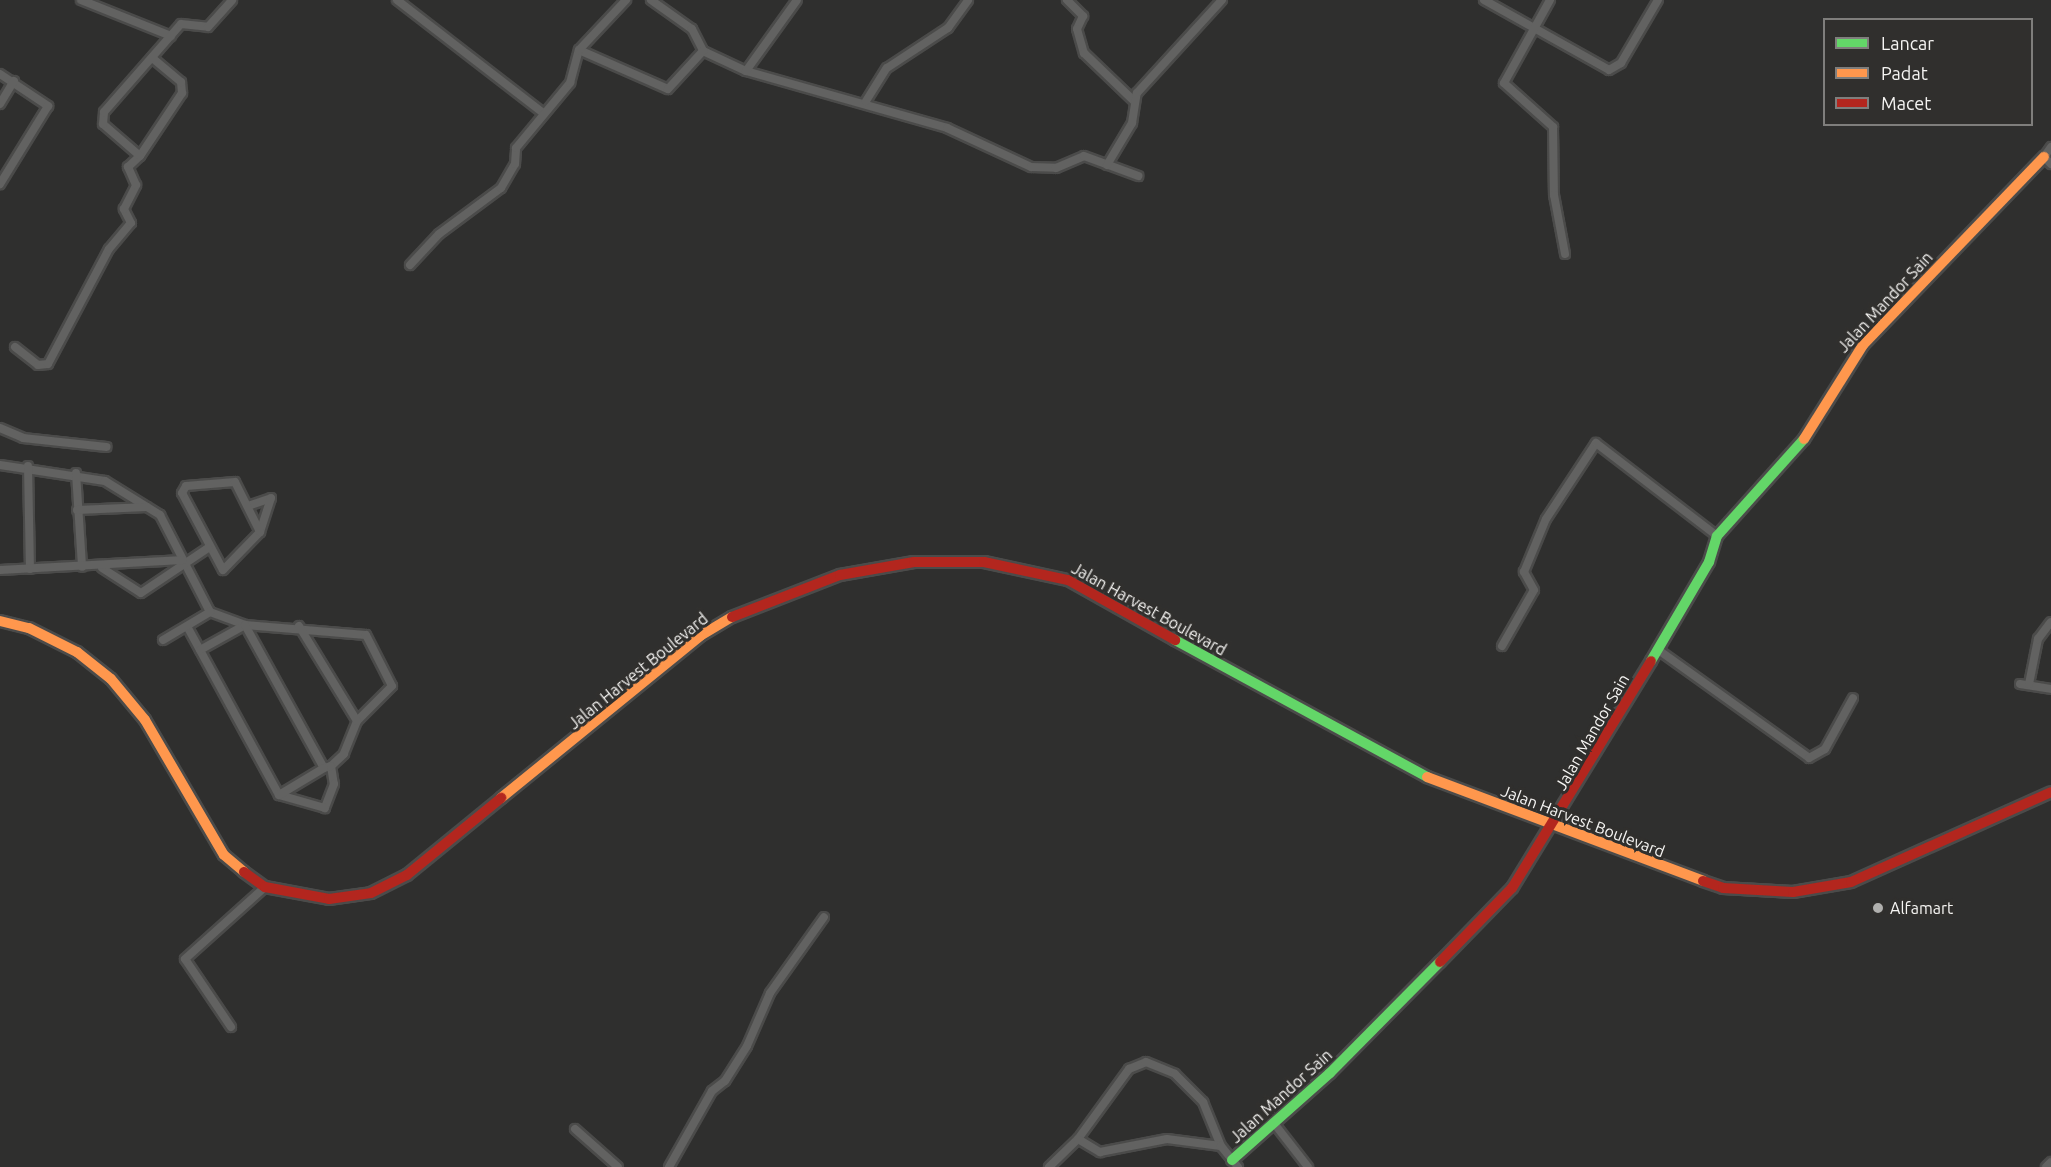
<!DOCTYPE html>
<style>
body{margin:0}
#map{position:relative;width:2051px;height:1167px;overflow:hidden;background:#2f2f2e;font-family:Ubuntu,sans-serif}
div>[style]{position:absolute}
.roads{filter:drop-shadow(2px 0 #4b4b4a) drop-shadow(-2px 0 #4b4b4a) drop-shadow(0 2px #4b4b4a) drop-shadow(0 -2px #4b4b4a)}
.street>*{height:8px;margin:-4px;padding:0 4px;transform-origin:4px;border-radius:4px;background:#626261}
.fast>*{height:10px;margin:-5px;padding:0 5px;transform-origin:5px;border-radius:5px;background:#63d668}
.slow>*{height:10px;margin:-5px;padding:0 5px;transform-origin:5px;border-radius:5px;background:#ff974d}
.jam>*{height:10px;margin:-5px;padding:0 5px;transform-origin:5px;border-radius:5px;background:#b3261e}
.dots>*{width:16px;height:16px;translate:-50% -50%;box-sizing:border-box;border:3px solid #302f2d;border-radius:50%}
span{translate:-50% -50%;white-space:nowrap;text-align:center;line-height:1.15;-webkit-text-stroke:6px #302f2d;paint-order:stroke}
.street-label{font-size:16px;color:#f6f5f3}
.poi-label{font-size:16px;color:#f6f5f3}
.left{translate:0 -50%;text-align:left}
.legend{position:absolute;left:1823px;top:18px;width:210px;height:108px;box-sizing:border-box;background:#302f2d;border:2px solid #7f7e7c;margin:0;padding:8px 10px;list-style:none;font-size:18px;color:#f6f5f3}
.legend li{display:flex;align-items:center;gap:12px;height:30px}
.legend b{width:30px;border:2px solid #7f7e7c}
</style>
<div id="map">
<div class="roads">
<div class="street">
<i style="left:81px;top:0;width:97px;rotate:21.8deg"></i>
<i style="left:397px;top:0;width:183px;rotate:37.7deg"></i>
<i style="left:651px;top:0;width:50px;rotate:35.3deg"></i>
<i style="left:692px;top:29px;width:25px;rotate:63deg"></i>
<i style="left:703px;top:51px;width:47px;rotate:24.9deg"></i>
<i style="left:746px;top:71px;width:209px;rotate:15.8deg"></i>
<i style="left:947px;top:128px;width:93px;rotate:24.9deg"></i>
<i style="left:1031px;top:167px;width:25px;rotate:2deg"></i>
<i style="left:1056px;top:168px;width:30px;rotate:-23deg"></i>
<i style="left:1084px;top:156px;width:58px;rotate:20.3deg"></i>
<i style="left:1067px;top:0;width:23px;rotate:45deg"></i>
<i style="left:1083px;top:16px;width:14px;rotate:115deg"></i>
<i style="left:1077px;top:29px;width:25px;rotate:74deg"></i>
<i style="left:1084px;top:53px;width:69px;rotate:43.8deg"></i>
<i style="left:1484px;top:0;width:143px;rotate:29.2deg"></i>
<i style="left:1609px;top:70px;width:14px;rotate:-30deg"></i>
<i style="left:1621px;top:63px;width:73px;rotate:-59.6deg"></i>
<i style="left:1550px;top:0;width:95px;rotate:119deg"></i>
<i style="left:1504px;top:83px;width:66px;rotate:41.9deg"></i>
<i style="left:1553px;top:127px;width:68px;rotate:89.2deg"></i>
<i style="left:1554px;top:195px;width:60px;rotate:79.4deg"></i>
<i style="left:579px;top:50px;width:97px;rotate:23.7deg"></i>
<i style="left:668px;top:89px;width:52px;rotate:-47.4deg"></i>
<i style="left:746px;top:71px;width:87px;rotate:-54.3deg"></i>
<i style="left:0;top:74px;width:58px;rotate:33.7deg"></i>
<i style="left:48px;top:106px;width:92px;rotate:121.6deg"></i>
<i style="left:866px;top:101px;width:39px;rotate:-58deg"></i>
<i style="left:887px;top:68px;width:73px;rotate:-33.3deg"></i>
<i style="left:948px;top:28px;width:34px;rotate:-54deg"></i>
<i style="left:0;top:104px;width:27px;rotate:-59deg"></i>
<i style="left:2051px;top:147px;width:12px;rotate:125deg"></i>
<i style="left:2044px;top:157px;width:10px;rotate:45deg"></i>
<i style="left:140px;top:156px;width:76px;rotate:-56.3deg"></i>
<i style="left:182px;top:93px;width:11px;rotate:-95deg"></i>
<i style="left:181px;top:82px;width:38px;rotate:-140deg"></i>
<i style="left:1107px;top:165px;width:49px;rotate:-59.2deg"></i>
<i style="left:1132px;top:123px;width:30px;rotate:-81deg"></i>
<i style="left:1137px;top:93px;width:126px;rotate:-47.6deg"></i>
<i style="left:410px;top:265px;width:42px;rotate:-46.9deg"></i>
<i style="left:439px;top:234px;width:77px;rotate:-36.6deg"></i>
<i style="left:501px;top:188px;width:28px;rotate:-60deg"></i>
<i style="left:515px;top:164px;width:16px;rotate:-86deg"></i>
<i style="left:516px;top:148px;width:85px;rotate:-50.3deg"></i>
<i style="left:570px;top:83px;width:34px;rotate:-75deg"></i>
<i style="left:579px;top:50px;width:69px;rotate:-46.8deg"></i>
<i style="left:15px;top:347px;width:29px;rotate:38deg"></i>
<i style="left:38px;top:365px;width:10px;rotate:-6deg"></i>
<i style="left:48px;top:364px;width:130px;rotate:-62.1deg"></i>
<i style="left:109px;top:249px;width:34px;rotate:-50deg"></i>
<i style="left:131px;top:223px;width:16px;rotate:-117deg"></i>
<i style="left:124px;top:209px;width:27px;rotate:-63deg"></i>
<i style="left:136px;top:185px;width:20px;rotate:-114deg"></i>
<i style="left:128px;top:167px;width:16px;rotate:-43deg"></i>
<i style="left:140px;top:156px;width:49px;rotate:-139.1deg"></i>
<i style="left:103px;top:124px;width:12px;rotate:-85deg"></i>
<i style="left:104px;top:112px;width:117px;rotate:-48.8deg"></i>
<i style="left:181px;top:24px;width:27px;rotate:6deg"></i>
<i style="left:208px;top:27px;width:36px;rotate:-48deg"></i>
<i style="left:0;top:428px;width:25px;rotate:23deg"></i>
<i style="left:23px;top:438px;width:84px;rotate:6.1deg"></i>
<i style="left:0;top:465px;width:106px;rotate:8.7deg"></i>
<i style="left:105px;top:481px;width:65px;rotate:31.7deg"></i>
<i style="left:160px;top:515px;width:109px;rotate:62.7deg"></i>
<i style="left:210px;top:612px;width:37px;rotate:20deg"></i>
<i style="left:245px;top:625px;width:121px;rotate:4.7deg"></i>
<i style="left:366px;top:635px;width:57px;rotate:63deg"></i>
<i style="left:392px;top:686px;width:49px;rotate:135deg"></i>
<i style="left:357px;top:721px;width:35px;rotate:112deg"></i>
<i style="left:344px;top:754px;width:18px;rotate:137deg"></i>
<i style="left:331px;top:766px;width:18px;rotate:81deg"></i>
<i style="left:334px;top:784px;width:26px;rotate:111deg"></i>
<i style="left:325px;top:808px;width:48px;rotate:-164.2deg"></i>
<i style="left:279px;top:795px;width:192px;rotate:-118.6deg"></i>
<i style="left:28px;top:466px;width:103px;rotate:88.9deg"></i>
<i style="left:76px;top:473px;width:94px;rotate:86.3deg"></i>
<i style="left:248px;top:506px;width:24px;rotate:-19deg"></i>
<i style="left:271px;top:498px;width:36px;rotate:108deg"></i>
<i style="left:260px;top:532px;width:53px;rotate:134.2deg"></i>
<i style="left:223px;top:570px;width:87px;rotate:-118deg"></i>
<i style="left:182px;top:493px;width:8px;rotate:-60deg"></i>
<i style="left:186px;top:486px;width:49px;rotate:-4.7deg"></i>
<i style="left:235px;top:482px;width:56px;rotate:63.4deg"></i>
<i style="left:77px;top:510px;width:70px;rotate:-2.5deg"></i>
<i style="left:102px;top:568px;width:46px;rotate:32.7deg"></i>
<i style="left:141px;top:593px;width:81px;rotate:-33.9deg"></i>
<i style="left:0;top:570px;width:183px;rotate:-3.1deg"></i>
<i style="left:299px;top:626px;width:111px;rotate:58.6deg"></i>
<i style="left:163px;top:640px;width:55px;rotate:-30.8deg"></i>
<i style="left:1502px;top:646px;width:64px;rotate:-60.3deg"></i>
<i style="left:1534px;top:590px;width:21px;rotate:-119deg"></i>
<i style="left:1524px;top:572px;width:57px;rotate:-67.5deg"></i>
<i style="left:1546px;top:519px;width:91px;rotate:-56.7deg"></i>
<i style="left:1596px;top:443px;width:153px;rotate:37.5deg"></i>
<i style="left:1657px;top:649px;width:187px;rotate:35.6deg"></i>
<i style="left:1809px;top:758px;width:18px;rotate:-29deg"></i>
<i style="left:1825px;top:749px;width:58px;rotate:-61.2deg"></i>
<i style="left:200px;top:650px;width:51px;rotate:-29.1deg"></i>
<i style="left:245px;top:625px;width:163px;rotate:61.1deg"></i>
<i style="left:324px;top:768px;width:7px;rotate:-16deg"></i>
<i style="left:2020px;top:684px;width:31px;rotate:9deg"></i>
<i style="left:2029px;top:684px;width:46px;rotate:-78.7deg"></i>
<i style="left:2038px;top:639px;width:21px;rotate:-53deg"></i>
<i style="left:279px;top:795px;width:52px;rotate:-31deg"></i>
<i style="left:231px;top:1027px;width:82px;rotate:-124.1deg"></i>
<i style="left:185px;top:959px;width:108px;rotate:-42deg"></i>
<i style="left:1273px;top:1122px;width:57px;rotate:52.1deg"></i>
<i style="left:575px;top:1129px;width:57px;rotate:41.5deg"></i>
<i style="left:1078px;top:1139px;width:87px;rotate:-53.9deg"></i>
<i style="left:1129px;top:1069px;width:18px;rotate:-22deg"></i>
<i style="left:1146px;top:1062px;width:31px;rotate:22deg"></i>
<i style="left:1175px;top:1074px;width:40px;rotate:45deg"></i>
<i style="left:1203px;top:1102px;width:48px;rotate:67.8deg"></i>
<i style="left:669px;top:1167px;width:87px;rotate:-60.5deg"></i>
<i style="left:712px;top:1091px;width:16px;rotate:-38deg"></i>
<i style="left:725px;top:1081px;width:41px;rotate:-57.8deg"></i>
<i style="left:747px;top:1046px;width:58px;rotate:-66.5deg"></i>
<i style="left:770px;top:993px;width:93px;rotate:-54.6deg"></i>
<i style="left:1049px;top:1167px;width:40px;rotate:-44deg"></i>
<i style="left:1078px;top:1139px;width:26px;rotate:31deg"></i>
<i style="left:1100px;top:1152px;width:68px;rotate:-11deg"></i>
<i style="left:1167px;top:1139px;width:54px;rotate:7.4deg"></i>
<i style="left:1221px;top:1146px;width:27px;rotate:51deg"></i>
<i style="left:2046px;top:1167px;width:7px;rotate:-45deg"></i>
</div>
<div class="fast">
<i style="left:1175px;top:640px;width:287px;rotate:28.5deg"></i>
<i style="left:1651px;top:661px;width:115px;rotate:-59.6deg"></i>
<i style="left:1709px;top:562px;width:27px;rotate:-73deg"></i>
<i style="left:1717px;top:536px;width:130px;rotate:-48.1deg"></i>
<i style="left:1232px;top:1160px;width:131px;rotate:-41.6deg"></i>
<i style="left:1330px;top:1073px;width:156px;rotate:-45.3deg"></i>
</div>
<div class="slow">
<i style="left:1804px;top:439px;width:111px;rotate:-57.9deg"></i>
<i style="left:1863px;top:345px;width:261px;rotate:-46.1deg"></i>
<i style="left:0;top:621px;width:30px;rotate:14deg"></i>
<i style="left:29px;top:628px;width:54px;rotate:26.6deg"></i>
<i style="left:77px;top:652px;width:43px;rotate:38.5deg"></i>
<i style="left:111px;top:679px;width:53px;rotate:50.3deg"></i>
<i style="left:145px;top:720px;width:156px;rotate:59.7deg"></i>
<i style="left:224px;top:855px;width:26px;rotate:40deg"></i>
<i style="left:1427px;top:777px;width:295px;rotate:20.6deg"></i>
<i style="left:501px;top:798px;width:257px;rotate:-39.1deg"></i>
<i style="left:700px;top:636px;width:37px;rotate:-31deg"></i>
</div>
<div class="jam">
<i style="left:732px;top:617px;width:116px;rotate:-21.3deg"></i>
<i style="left:840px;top:575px;width:75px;rotate:-10deg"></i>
<i style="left:914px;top:562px;width:70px"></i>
<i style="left:984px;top:562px;width:86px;rotate:12.1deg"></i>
<i style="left:1068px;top:580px;width:123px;rotate:29.3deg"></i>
<i style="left:244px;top:872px;width:26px;rotate:36deg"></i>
<i style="left:265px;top:887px;width:65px;rotate:10.6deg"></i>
<i style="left:329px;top:899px;width:42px;rotate:-8.1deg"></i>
<i style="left:371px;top:893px;width:40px;rotate:-26.6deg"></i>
<i style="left:407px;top:875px;width:122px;rotate:-39.3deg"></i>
<i style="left:1703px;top:881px;width:21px;rotate:19deg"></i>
<i style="left:1723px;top:888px;width:70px;rotate:3.3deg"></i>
<i style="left:1793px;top:892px;width:59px;rotate:-9.8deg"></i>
<i style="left:1851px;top:882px;width:219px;rotate:-24.2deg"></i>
<i style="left:1440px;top:962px;width:103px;rotate:-45.8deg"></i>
<i style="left:1512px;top:888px;width:266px;rotate:-58.5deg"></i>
</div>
</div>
<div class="dots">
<i style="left:1878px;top:908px;background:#b0b0ae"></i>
</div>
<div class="street-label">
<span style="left:1885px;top:302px;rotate:-47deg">Jalan Mandor Sain</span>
<span style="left:1149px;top:609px;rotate:29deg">Jalan Harvest Boulevard</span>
<span style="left:638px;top:671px;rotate:-39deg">Jalan Harvest Boulevard</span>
<span style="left:1592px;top:732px;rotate:-60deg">Jalan Mandor Sain</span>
<span style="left:1583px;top:821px;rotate:21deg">Jalan Harvest Boulevard</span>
<span style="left:1281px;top:1096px;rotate:-42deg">Jalan Mandor Sain</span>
</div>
<div class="poi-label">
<span class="left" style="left:1890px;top:908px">Alfamart</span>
</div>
<ul class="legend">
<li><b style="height:8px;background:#63d668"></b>Lancar</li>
<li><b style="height:8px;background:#ff974d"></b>Padat</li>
<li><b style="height:8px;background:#b3261e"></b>Macet</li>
</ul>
</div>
